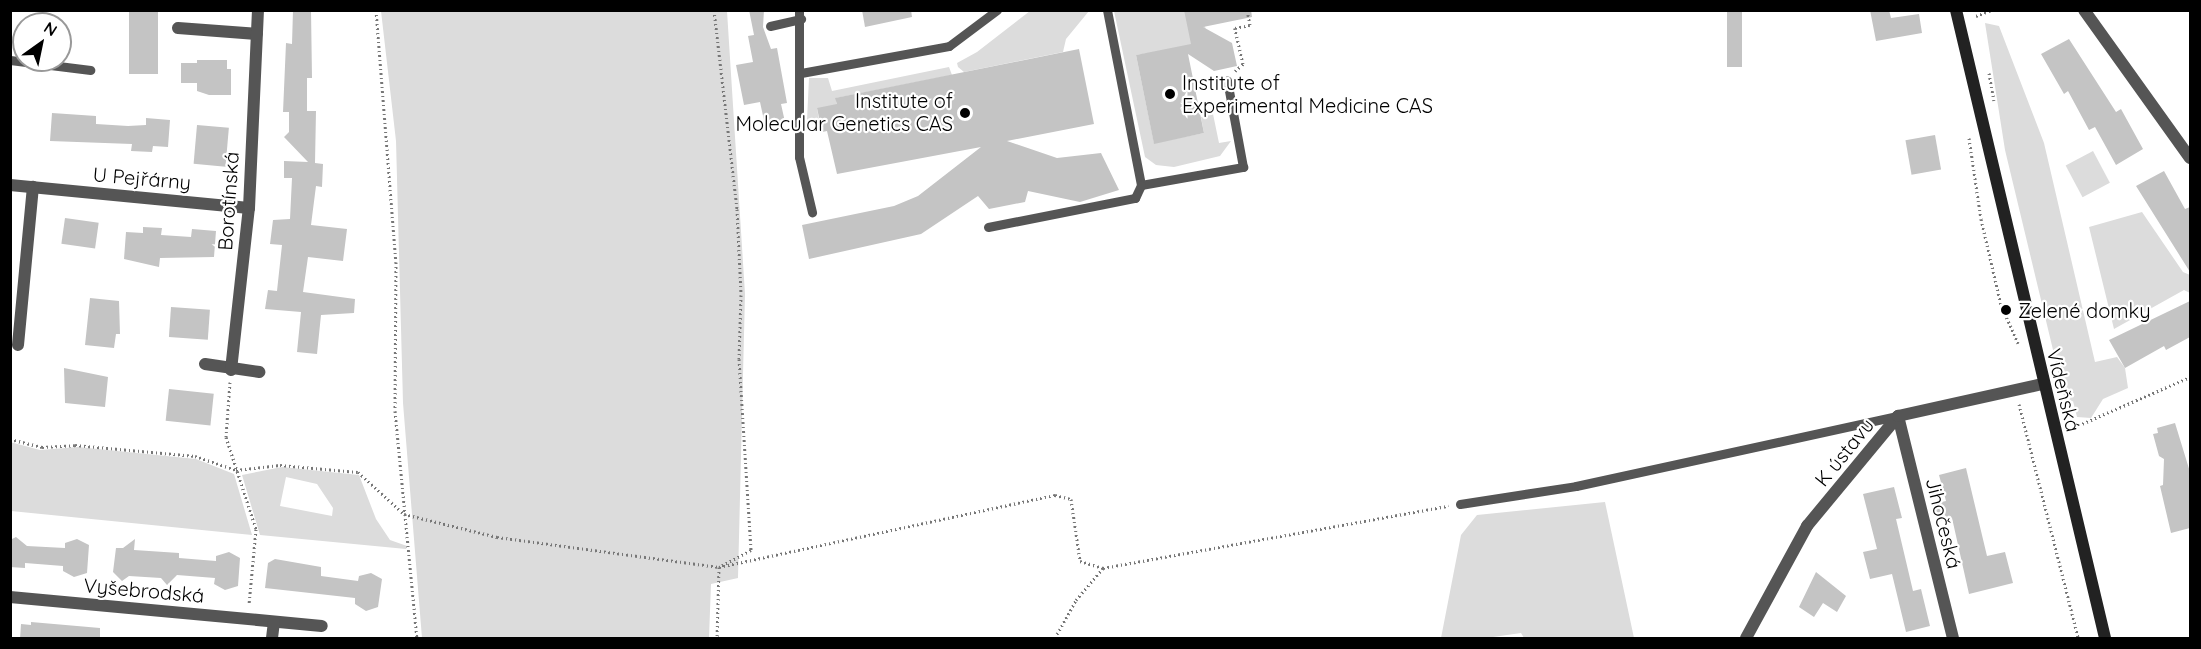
<!DOCTYPE html>
<meta charset="utf-8">
<style>
body{margin:0}
#map{position:relative;width:2201px;height:649px;overflow:hidden;background:#fff;font-family:Quicksand,sans-serif}
div>[style]{position:absolute}
.green>*{inset:0;background:#dcdcdc;transform-origin:0 0}
.building>*{inset:0;background:#c4c4c4;transform-origin:0 0}
.path>*{height:3px;margin-top:-1.5px;transform-origin:0;background:repeating-linear-gradient(90deg,#777 0 1.5px,transparent 0 4.5px)}
.service>*{height:9px;margin:-4.5px;padding:0 4.5px;transform-origin:4.5px;border-radius:4.5px;background:#555}
.minor>*{height:12px;margin:-6px;padding:0 6px;transform-origin:6px;border-radius:6px;background:#555}
.secondary>*{height:12px;margin:-6px;padding:0 6px;transform-origin:6px;border-radius:6px;background:#222}
.dots>*{width:16px;height:16px;translate:-50% -50%;box-sizing:border-box;border:3px solid #fff;border-radius:50%}
span{translate:-50% -50%;white-space:nowrap;text-align:center;line-height:1.15;-webkit-text-stroke:4.5px #fff;paint-order:stroke}
.poi-label{font-size:20px;color:#000}
.left{translate:0 -50%;text-align:left}
.right{translate:-100% -50%;text-align:right}
.street-label{font-size:20px;color:#000}
.frame{position:absolute;inset:0;border:12px solid #000;pointer-events:none}
.north{position:absolute;left:12px;top:12px;width:60px;height:60px;box-sizing:border-box;background:#fff;border:2px solid #999;border-radius:50%;rotate:33deg;font-size:16px;font-weight:700;line-height:24px;text-align:center;color:#000}
.north::after{content:'';display:block;margin:auto;width:21px;height:27px;background:#000;clip-path:polygon(50% 0,100% 100%,50% 72%,0 100%)}
</style>
<div id="map">
<div class="green">
<i style="clip-path:polygon(381px 11px,727px 11px,745px 294px,738px 578px,711px 584px,709px 638px,422px 638px,403px 403px,396px 141px)"></i>
<i style="clip-path:polygon(1030px 11px,1089px 11px,1066px 39px,1063px 52px,964px 72px,958px 67px,957px 63px,977px 52px)"></i>
<i style="clip-path:polygon(1114px 11px,1184px 11px,1205px 26px,1209px 44px,1136px 55px,1154px 143px,1204px 133px,1201px 117px,1213px 114px,1219px 143px,1231px 141px,1220px 156px,1174px 167px,1156px 165px,1145px 157px)"></i>
<i style="clip-path:polygon(1985px 23px,1999px 26px,2044px 143px,2095px 362px,2117px 357px,2125px 368px,2128px 388px,2103px 399px,2091px 418px,2077px 417px,2073px 401px,2066px 404px,2005px 150px)"></i>
<i style="clip-path:polygon(949px 67px,952px 75px,836px 98px,839px 118px,817px 108px,819px 120px,807px 120px,809px 78px,828px 78px,832px 91px)"></i>
<i style="left:2093px;top:151px;width:36px;height:31px;rotate:62deg"></i>
<i style="clip-path:polygon(2142px 212px,2183px 272px,2190px 275px,2190px 293px,2184px 290px,2114px 329px,2089px 227px)"></i>
<i style="clip-path:polygon(10px 442px,40px 450px,78px 447px,196px 459px,234px 474px,252px 535px,11px 511px)"></i>
<i style="clip-path:polygon(evenodd,282px 467px,359px 475px,376px 519px,390px 540px,407px 546px,406px 549px,260px 535px,242px 475px,282px 467px,286px 477px,317px 484px,333px 508px,332px 516px,280px 506px,286px 477px)"></i>
<i style="clip-path:polygon(1605px 502px,1634px 638px,1524px 638px,1521px 633px,1486px 638px,1441px 638px,1461px 535px,1477px 515px)"></i>
</div>
<div class="building">
<i style="left:129px;top:10px;width:29px;height:64px"></i>
<i style="clip-path:polygon(293px 10px,311px 10px,312px 78px,307px 78px,307px 111px,316px 111px,315px 163px,323px 164px,322px 187px,316px 186px,311px 225px,347px 229px,343px 261px,308px 257px,303px 292px,355px 299px,354px 313px,321px 315px,317px 354px,297px 352px,301px 312px,265px 309px,268px 290px,277px 291px,282px 245px,270px 244px,273px 220px,290px 219px,292px 178px,284px 178px,284px 161px,308px 162px,284px 137px,289px 132px,289px 112px,283px 112px,286px 43px,292px 44px)"></i>
<i style="clip-path:polygon(749px 10px,764px 10px,763px 27px,771px 49px,777px 48px,787px 103px,781px 104px,785px 122px,765px 125px,760px 102px,744px 105px,736px 65px,753px 62px,748px 36px,754px 35px)"></i>
<i style="clip-path:polygon(862px 10px,911px 10px,912px 17px,865px 27px)"></i>
<i style="clip-path:polygon(1184px 10px,1251px 10px,1252px 17px,1203px 27px,1232px 43px,1237px 66px,1214px 71px,1188px 54px,1204px 133px,1154px 144px,1136px 55px,1191px 44px)"></i>
<i style="left:1727px;top:10px;width:15px;height:57px"></i>
<i style="clip-path:polygon(1870px 10px,1889px 10px,1891px 18px,1919px 14px,1922px 33px,1876px 41px)"></i>
<i style="clip-path:polygon(2069px 39px,2116px 112px,2121px 109px,2143px 149px,2116px 165px,2095px 127px,2089px 130px,2068px 91px,2064px 94px,2041px 54px)"></i>
<i style="clip-path:polygon(1079px 49px,1094px 124px,1007px 141px,1057px 158px,1101px 153px,1119px 190px,1080px 202px,1028px 191px,1025px 202px,989px 209px,978px 196px,921px 234px,809px 259px,802px 225px,894px 206px,918px 196px,981px 147px,837px 174px,827px 131px,822px 132px,817px 108px,837px 104px,835px 98px)"></i>
<i style="clip-path:polygon(197px 60px,227px 60px,227px 69px,231px 69px,231px 95px,209px 95px,197px 91px,197px 83px,181px 83px,181px 63px,197px 63px)"></i>
<i style="clip-path:polygon(52px 113px,96px 116px,96px 124px,128px 126px,146px 125px,146px 118px,170px 120px,168px 147px,153px 146px,152px 152px,131px 151px,132px 144px,50px 141px)"></i>
<i style="left:197px;top:125px;width:32px;height:39px;rotate:5deg"></i>
<i style="left:1935px;top:135px;width:35px;height:30px;rotate:80deg"></i>
<i style="clip-path:polygon(2164px 171px,2185px 209px,2190px 207px,2190px 272px,2136px 186px)"></i>
<i style="left:65px;top:218px;width:34px;height:26px;rotate:8deg"></i>
<i style="clip-path:polygon(143px 227px,162px 228px,161px 235px,191px 237px,192px 229px,216px 231px,214px 257px,160px 258px,159px 267px,124px 259px,126px 232px,143px 233px)"></i>
<i style="clip-path:polygon(90px 298px,119px 301px,120px 334px,116px 334px,114px 348px,85px 345px)"></i>
<i style="clip-path:polygon(2190px 301px,2190px 337px,2166px 350px,2164px 346px,2125px 368px,2109px 340px)"></i>
<i style="left:171px;top:307px;width:39px;height:30px;rotate:4deg"></i>
<i style="clip-path:polygon(64px 368px,108px 377px,105px 407px,65px 403px)"></i>
<i style="left:169px;top:389px;width:45px;height:32px;rotate:6deg"></i>
<i style="clip-path:polygon(2175px 423px,2190px 472px,2190px 528px,2171px 533px,2160px 486px,2163px 485px,2164px 459px,2159px 456px,2153px 434px,2158px 433px,2157px 428px)"></i>
<i style="clip-path:polygon(1966px 468px,1987px 556px,2005px 552px,2013px 583px,1969px 594px,1952px 518px,1937px 522px,1933px 504px,1946px 501px,1939px 475px)"></i>
<i style="clip-path:polygon(1894px 487px,1902px 518px,1896px 519px,1913px 591px,1921px 589px,1930px 626px,1906px 632px,1892px 574px,1870px 579px,1863px 552px,1877px 549px,1863px 494px)"></i>
<i style="clip-path:polygon(16px 537px,27px 546px,65px 548px,65px 543px,77px 539px,89px 545px,87px 573px,74px 577px,63px 571px,63px 566px,25px 563px,25px 568px,10px 567px,10px 540px)"></i>
<i style="clip-path:polygon(135px 539px,134px 550px,179px 553px,179px 558px,216px 561px,216px 556px,229px 552px,240px 558px,238px 586px,225px 590px,214px 584px,215px 578px,177px 575px,167px 585px,161px 578px,129px 576px,122px 581px,113px 572px,116px 548px,123px 548px)"></i>
<i style="clip-path:polygon(275px 559px,321px 567px,321px 576px,358px 581px,359px 576px,371px 573px,382px 579px,378px 607px,366px 611px,355px 604px,355px 598px,265px 588px,268px 563px)"></i>
<i style="clip-path:polygon(1816px 572px,1846px 596px,1837px 612px,1823px 603px,1814px 617px,1799px 607px)"></i>
<i style="clip-path:polygon(31px 622px,100px 628px,100px 639px,20px 639px,21px 624px,31px 625px)"></i>
</div>
<div class="path">
<i style="left:376px;top:10px;width:253px;rotate:85.5deg"></i>
<i style="left:396px;top:262px;width:149px;rotate:90.4deg"></i>
<i style="left:395px;top:411px;width:228px;rotate:84.5deg"></i>
<i style="left:714px;top:10px;width:200px;rotate:83.4deg"></i>
<i style="left:737px;top:209px;width:86px;rotate:87.3deg"></i>
<i style="left:741px;top:295px;width:64px;rotate:91.8deg"></i>
<i style="left:739px;top:359px;width:191px;rotate:86.4deg"></i>
<i style="left:751px;top:550px;width:36px;rotate:152deg"></i>
<i style="left:719px;top:567px;width:71px;rotate:91.6deg"></i>
<i style="left:1976px;top:16px;width:17px;rotate:-21deg"></i>
<i style="left:1235px;top:71px;width:11px;rotate:-41deg"></i>
<i style="left:1243px;top:64px;width:37px;rotate:-103deg"></i>
<i style="left:1235px;top:28px;width:15px;rotate:-11deg"></i>
<i style="left:1250px;top:25px;width:15px;rotate:-101deg"></i>
<i style="left:1989px;top:73px;width:28px;rotate:80deg"></i>
<i style="left:1969px;top:138px;width:82px;rotate:81.6deg"></i>
<i style="left:1981px;top:219px;width:88px;rotate:76.9deg"></i>
<i style="left:2001px;top:305px;width:42px;rotate:65.9deg"></i>
<i style="left:230px;top:382px;width:55px;rotate:94.2deg"></i>
<i style="left:226px;top:437px;width:97px;rotate:71.9deg"></i>
<i style="left:256px;top:529px;width:75px;rotate:95.3deg"></i>
<i style="left:2019px;top:404px;width:241px;rotate:75.8deg"></i>
<i style="left:2070px;top:429px;width:131px;rotate:-23.4deg"></i>
<i style="left:10px;top:439px;width:33px;rotate:14deg"></i>
<i style="left:42px;top:447px;width:33px;rotate:-3deg"></i>
<i style="left:75px;top:445px;width:121px;rotate:5.2deg"></i>
<i style="left:195px;top:456px;width:43px;rotate:18.9deg"></i>
<i style="left:236px;top:470px;width:44px;rotate:-6.5deg"></i>
<i style="left:280px;top:465px;width:78px;rotate:5.1deg"></i>
<i style="left:358px;top:472px;width:62px;rotate:42.4deg"></i>
<i style="left:404px;top:514px;width:96px;rotate:13.9deg"></i>
<i style="left:497px;top:537px;width:224px;rotate:7.7deg"></i>
<i style="left:719px;top:567px;width:344px;rotate:-12.1deg"></i>
<i style="left:1055px;top:495px;width:16px;rotate:14deg"></i>
<i style="left:1071px;top:499px;width:63px;rotate:81.7deg"></i>
<i style="left:1080px;top:561px;width:24px;rotate:17deg"></i>
<i style="left:1055px;top:638px;width:43px;rotate:-61.1deg"></i>
<i style="left:1076px;top:600px;width:42px;rotate:-49.8deg"></i>
<i style="left:1103px;top:568px;width:351px;rotate:-10.2deg"></i>
</div>
<div class="service">
<i style="left:799px;top:10px;width:147px;rotate:90deg"></i>
<i style="left:799px;top:157px;width:57px;rotate:76.7deg"></i>
<i style="left:1107px;top:10px;width:178px;rotate:79deg"></i>
<i style="left:1141px;top:185px;width:104px;rotate:-10deg"></i>
<i style="left:1243px;top:167px;width:88px;rotate:-100.4deg"></i>
<i style="left:770px;top:26px;width:32px;rotate:-13deg"></i>
<i style="left:10px;top:60px;width:81px;rotate:7.1deg"></i>
<i style="left:801px;top:73px;width:150px;rotate:-10.3deg"></i>
<i style="left:949px;top:46px;width:60px;rotate:-36.9deg"></i>
<i style="left:988px;top:227px;width:150px;rotate:-11.2deg"></i>
<i style="left:1135px;top:198px;width:14px;rotate:-65deg"></i>
<i style="left:1460px;top:504px;width:117px;rotate:-8.8deg"></i>
<i style="left:1576px;top:486px;width:330px;rotate:-12.3deg"></i>
</div>
<div class="minor">
<i style="left:2084px;top:10px;width:182px;rotate:54.4deg"></i>
<i style="left:178px;top:28px;width:79px;rotate:4.3deg"></i>
<i style="left:10px;top:185px;width:240px;rotate:5.5deg"></i>
<i style="left:18px;top:345px;width:159px;rotate:-84.6deg"></i>
<i style="left:205px;top:364px;width:55px;rotate:8.4deg"></i>
<i style="left:231px;top:370px;width:163px;rotate:-83.7deg"></i>
<i style="left:249px;top:208px;width:198px;rotate:-87.4deg"></i>
<i style="left:1898px;top:416px;width:229px;rotate:76.1deg"></i>
<i style="left:10px;top:597px;width:313px;rotate:5.3deg"></i>
<i style="left:272px;top:638px;width:16px;rotate:-83deg"></i>
<i style="left:1746px;top:638px;width:128px;rotate:-61.4deg"></i>
<i style="left:1807px;top:526px;width:143px;rotate:-50.4deg"></i>
<i style="left:1898px;top:416px;width:148px;rotate:-12.5deg"></i>
</div>
<div class="secondary">
<i style="left:1956px;top:10px;width:645px;rotate:76.65deg"></i>
</div>
<div class="dots">
<i style="left:1170px;top:94px;background:#000"></i>
<i style="left:965px;top:113px;background:#000"></i>
<i style="left:2006px;top:310px;background:#000"></i>
</div>
<div class="poi-label">
<span class="left" style="left:1182px;top:94px">Institute of<br>Experimental Medicine CAS</span>
<span class="right" style="left:953px;top:112px">Institute of<br>Molecular Genetics CAS</span>
<span class="left" style="left:2018px;top:310px">Zelené domky</span>
</div>
<div class="street-label">
<span style="left:142px;top:178px;rotate:5deg">U Pejřárny</span>
<span style="left:228px;top:201px;rotate:-86deg">Borotínská</span>
<span style="left:2064px;top:390px;rotate:76deg">Vídeňská</span>
<span style="left:1844px;top:452px;rotate:-51deg">K ústavu</span>
<span style="left:1944px;top:523px;rotate:76deg">Jihočeská</span>
<span style="left:144px;top:590px;rotate:5deg">Vyšebrodská</span>
</div>
<div class="frame"></div>
<div class="north">N</div>
</div>
